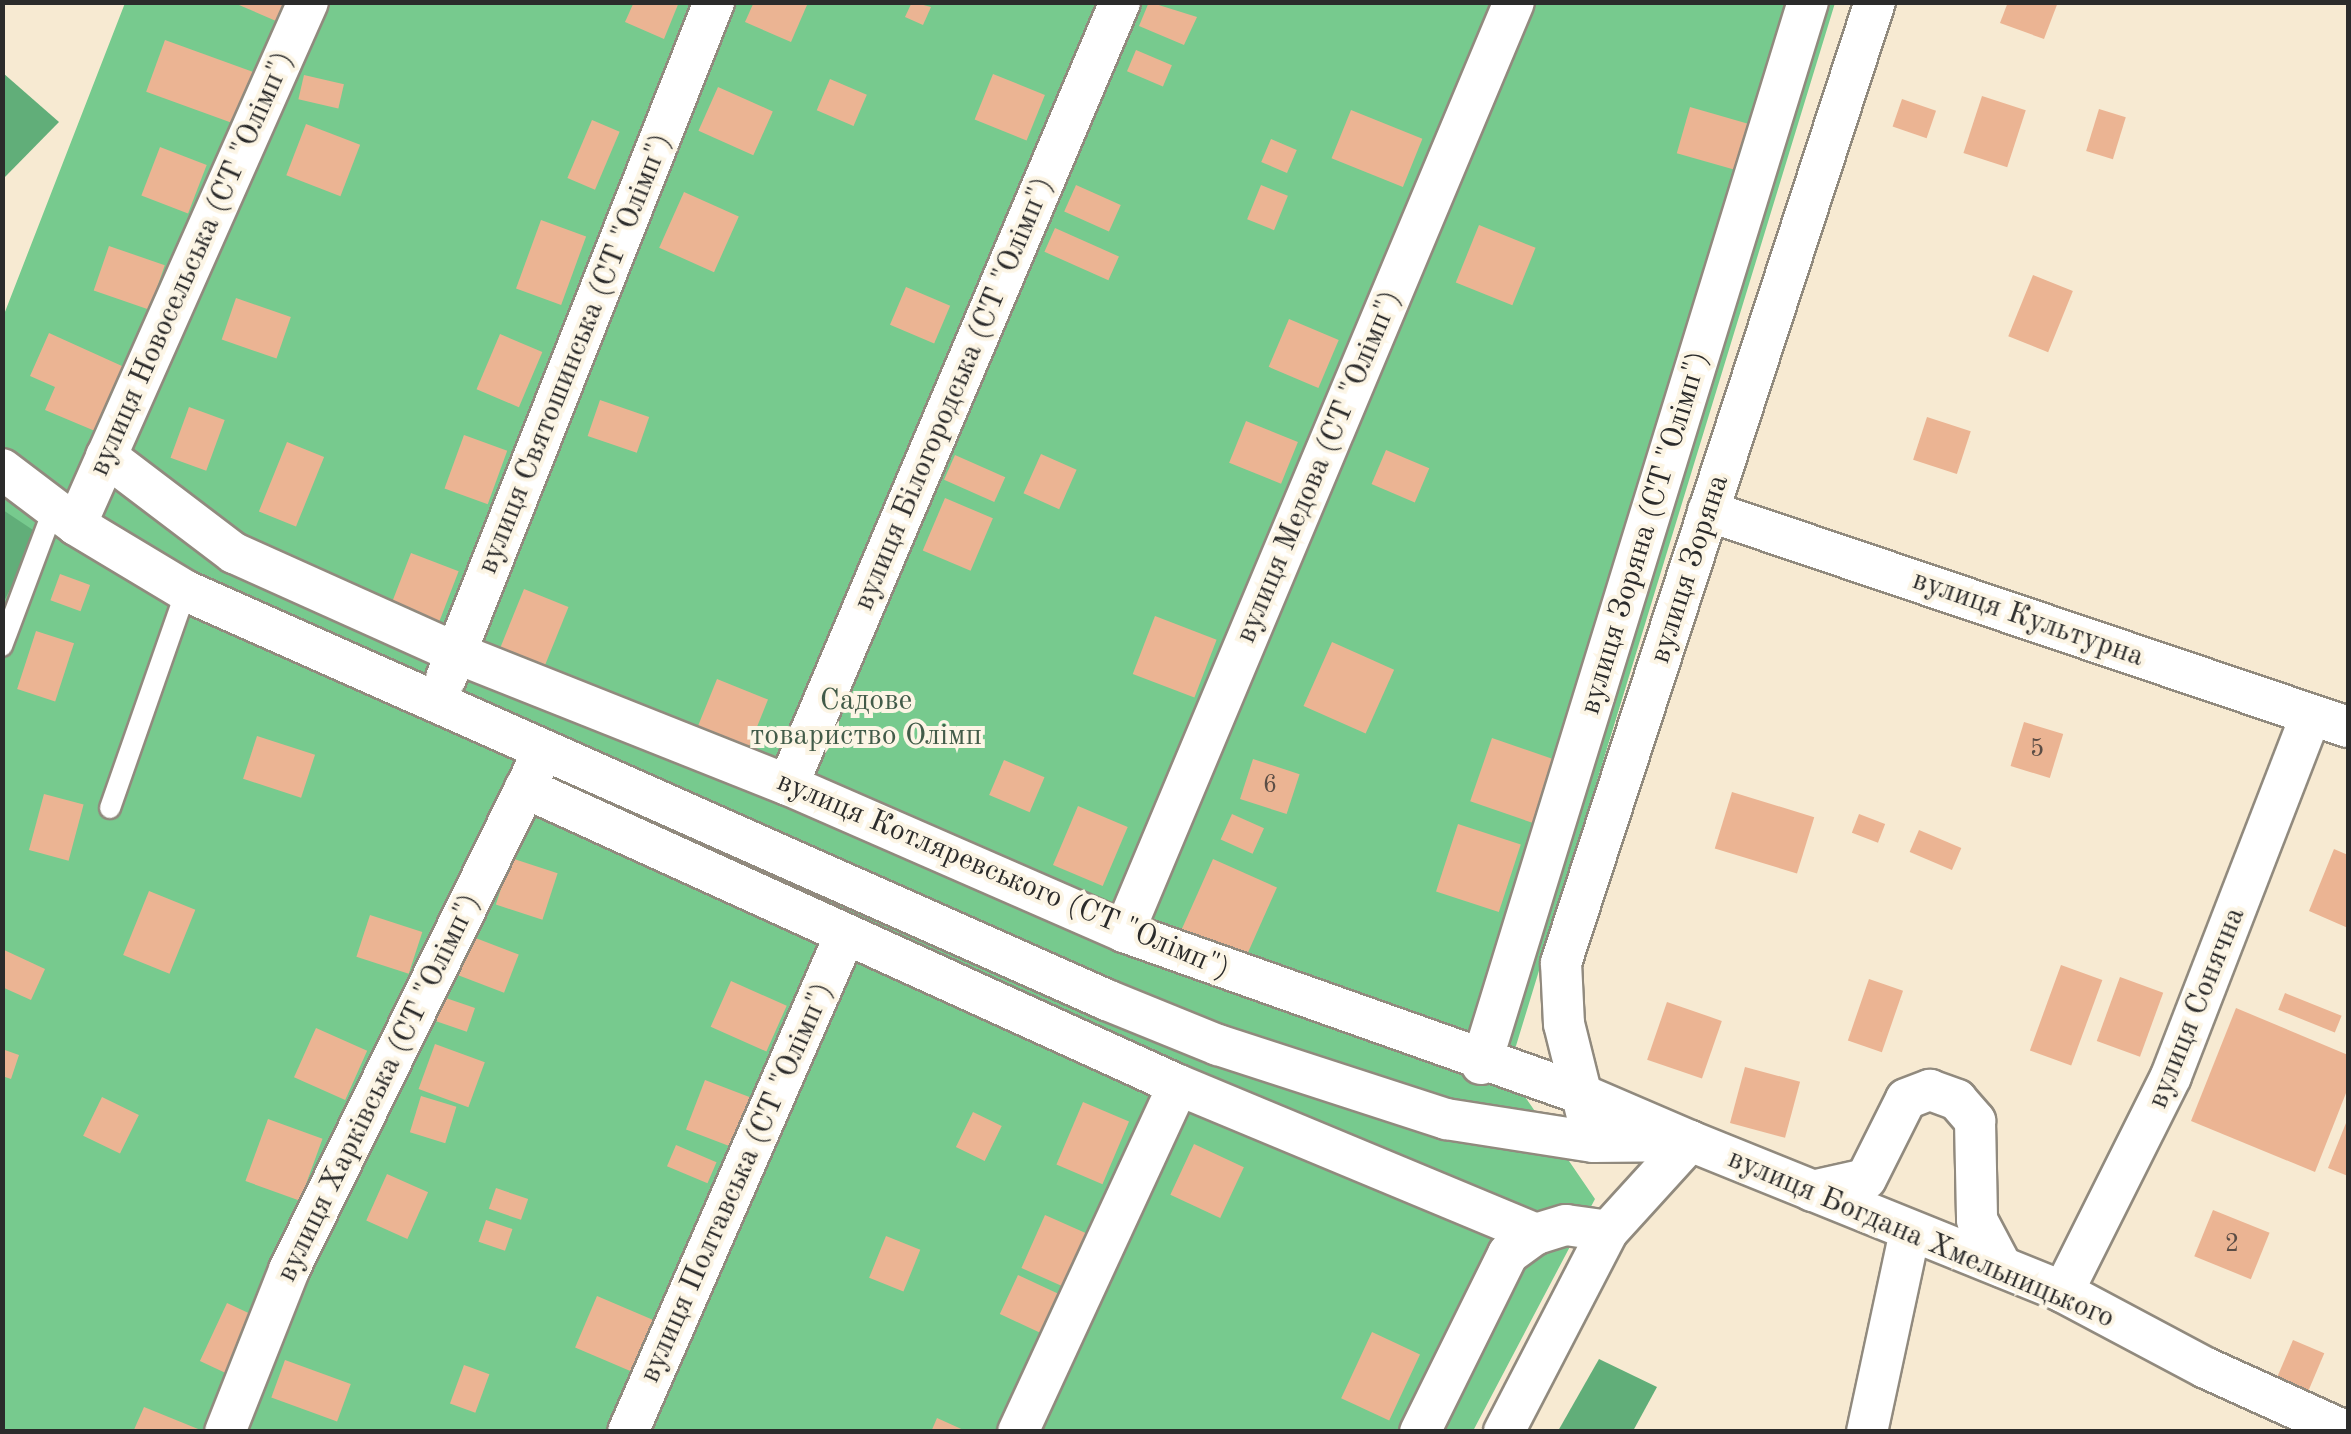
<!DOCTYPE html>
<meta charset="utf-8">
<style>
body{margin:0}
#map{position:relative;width:2351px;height:1434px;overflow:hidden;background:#f7ead2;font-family:"Old Standard TT",serif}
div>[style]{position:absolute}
.green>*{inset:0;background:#77ca8e}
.forest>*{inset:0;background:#61ae79}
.building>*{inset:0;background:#ebb493;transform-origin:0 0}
.path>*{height:6px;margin-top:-3px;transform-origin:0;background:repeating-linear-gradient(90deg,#918a7e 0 8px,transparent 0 16px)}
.roads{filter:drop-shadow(2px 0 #918a7e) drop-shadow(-2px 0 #918a7e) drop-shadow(0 2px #918a7e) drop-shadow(0 -2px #918a7e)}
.lane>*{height:20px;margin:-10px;padding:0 10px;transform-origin:10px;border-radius:10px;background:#fff}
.street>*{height:40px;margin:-20px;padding:0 20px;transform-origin:20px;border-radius:20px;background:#fff}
span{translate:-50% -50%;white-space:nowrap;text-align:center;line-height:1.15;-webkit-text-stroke:8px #fcf5e5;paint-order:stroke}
.number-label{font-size:25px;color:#5b4d45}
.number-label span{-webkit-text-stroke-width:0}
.street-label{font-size:30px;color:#2b2b2b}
.park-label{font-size:30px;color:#425b49}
.frame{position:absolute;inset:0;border:5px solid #2b2b2b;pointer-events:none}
</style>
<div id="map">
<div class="green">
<i style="clip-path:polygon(125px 3px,1835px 3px,1508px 1072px,1595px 1199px,1473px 1431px,3px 1432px,3px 317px)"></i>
</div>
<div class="forest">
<i style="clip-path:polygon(3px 73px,59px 122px,3px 179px,2px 73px)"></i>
<i style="clip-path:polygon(3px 510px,39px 534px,3px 603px)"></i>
<i style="clip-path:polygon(1599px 1359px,1657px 1387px,1633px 1431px,1558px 1431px)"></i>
</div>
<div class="building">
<i style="clip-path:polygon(232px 2px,292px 2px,283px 24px)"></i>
<i style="clip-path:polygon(634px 2px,679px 2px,664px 39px,625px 22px)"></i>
<i style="clip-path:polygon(754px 2px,807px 5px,791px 42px,745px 22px)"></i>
<i style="clip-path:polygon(912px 2px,931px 7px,923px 25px,905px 17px)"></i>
<i style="clip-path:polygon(1149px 2px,1197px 17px,1184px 45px,1139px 26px)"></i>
<i style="clip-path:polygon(2008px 2px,2058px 2px,2044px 39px,2000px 23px)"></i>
<i style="left:165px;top:40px;width:107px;height:55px;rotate:20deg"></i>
<i style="left:1136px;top:50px;width:39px;height:23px;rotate:23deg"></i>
<i style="left:993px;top:74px;width:56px;height:49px;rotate:22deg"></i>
<i style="left:304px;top:75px;width:41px;height:25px;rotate:13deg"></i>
<i style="left:830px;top:79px;width:40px;height:34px;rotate:23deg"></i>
<i style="left:718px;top:87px;width:60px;height:48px;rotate:24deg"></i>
<i style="left:1982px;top:96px;width:46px;height:60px;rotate:18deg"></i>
<i style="left:1902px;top:99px;width:36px;height:29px;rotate:19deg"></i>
<i style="left:1690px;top:107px;width:64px;height:48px;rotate:16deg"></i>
<i style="left:2099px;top:109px;width:28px;height:44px;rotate:17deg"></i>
<i style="left:1351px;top:110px;width:77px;height:52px;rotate:22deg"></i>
<i style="left:592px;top:120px;width:30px;height:63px;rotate:23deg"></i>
<i style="left:306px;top:124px;width:58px;height:55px;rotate:21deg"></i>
<i style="left:1271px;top:139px;width:28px;height:25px;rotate:23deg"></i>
<i style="left:160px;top:147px;width:50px;height:52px;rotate:21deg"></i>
<i style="left:1076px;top:185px;width:49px;height:29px;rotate:24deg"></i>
<i style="left:1261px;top:185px;width:29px;height:37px;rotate:22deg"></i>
<i style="left:684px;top:192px;width:60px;height:61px;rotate:24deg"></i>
<i style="left:541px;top:220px;width:48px;height:73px;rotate:20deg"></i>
<i style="left:1479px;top:225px;width:61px;height:62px;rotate:22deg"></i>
<i style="left:1055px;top:228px;width:70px;height:26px;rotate:24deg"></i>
<i style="left:109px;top:246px;width:59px;height:47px;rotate:19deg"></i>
<i style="left:2033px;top:275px;width:43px;height:66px;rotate:22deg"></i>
<i style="left:906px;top:287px;width:48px;height:41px;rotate:23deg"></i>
<i style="left:236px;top:298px;width:58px;height:44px;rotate:19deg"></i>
<i style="left:1289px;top:319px;width:54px;height:52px;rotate:23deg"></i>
<i style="clip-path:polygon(49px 333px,133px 371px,115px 411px,106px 407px,95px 431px,45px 410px,55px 387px,30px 376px)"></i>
<i style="left:500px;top:334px;width:46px;height:60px;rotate:23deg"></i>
<i style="left:600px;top:400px;width:52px;height:38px;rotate:19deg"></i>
<i style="left:189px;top:407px;width:38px;height:54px;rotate:20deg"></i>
<i style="left:1927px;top:417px;width:46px;height:45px;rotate:18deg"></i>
<i style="left:1246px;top:421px;width:56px;height:45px;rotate:22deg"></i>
<i style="left:464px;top:435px;width:46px;height:57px;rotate:20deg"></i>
<i style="left:287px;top:442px;width:40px;height:75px;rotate:22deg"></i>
<i style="left:1386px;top:450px;width:47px;height:37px;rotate:23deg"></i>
<i style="left:1041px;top:454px;width:39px;height:43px;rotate:24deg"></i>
<i style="left:955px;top:455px;width:55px;height:27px;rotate:24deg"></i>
<i style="left:945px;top:498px;width:52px;height:57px;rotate:23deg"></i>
<i style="left:411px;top:553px;width:51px;height:59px;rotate:21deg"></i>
<i style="left:60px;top:574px;width:32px;height:28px;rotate:20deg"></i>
<i style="left:524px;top:589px;width:48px;height:72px;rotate:22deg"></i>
<i style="left:1155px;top:616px;width:66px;height:62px;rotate:21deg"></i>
<i style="left:36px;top:631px;width:40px;height:61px;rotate:18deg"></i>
<i style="left:1332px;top:642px;width:68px;height:70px;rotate:24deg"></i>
<i style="left:717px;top:679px;width:55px;height:64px;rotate:22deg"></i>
<i style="left:2024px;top:722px;width:41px;height:46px;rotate:17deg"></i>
<i style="left:257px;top:736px;width:61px;height:45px;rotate:18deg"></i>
<i style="left:1492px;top:738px;width:69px;height:67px;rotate:19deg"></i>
<i style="left:1253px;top:759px;width:49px;height:42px;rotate:18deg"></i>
<i style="left:1004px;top:760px;width:44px;height:38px;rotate:23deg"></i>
<i style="left:1732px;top:792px;width:86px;height:59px;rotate:17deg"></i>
<i style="left:44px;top:794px;width:41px;height:58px;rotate:15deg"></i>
<i style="left:1078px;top:806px;width:54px;height:64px;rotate:23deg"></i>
<i style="left:1232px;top:814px;width:35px;height:28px;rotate:24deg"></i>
<i style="left:1859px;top:814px;width:28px;height:20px;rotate:21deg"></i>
<i style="left:1458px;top:824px;width:66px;height:71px;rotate:18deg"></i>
<i style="left:1919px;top:830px;width:46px;height:24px;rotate:23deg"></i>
<i style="clip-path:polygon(2334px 849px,2348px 855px,2348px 928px,2309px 911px)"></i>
<i style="left:511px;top:858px;width:49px;height:49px;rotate:18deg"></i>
<i style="left:1213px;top:859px;width:70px;height:92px;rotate:24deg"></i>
<i style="left:149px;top:891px;width:50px;height:69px;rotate:22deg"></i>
<i style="left:370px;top:915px;width:55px;height:44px;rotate:18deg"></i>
<i style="left:473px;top:937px;width:49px;height:41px;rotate:21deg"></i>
<i style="clip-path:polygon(2px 949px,45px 969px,31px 1000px,2px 987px)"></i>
<i style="left:2061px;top:965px;width:44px;height:91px;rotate:20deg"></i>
<i style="left:2120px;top:977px;width:46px;height:68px;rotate:20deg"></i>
<i style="left:1869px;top:979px;width:36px;height:65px;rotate:19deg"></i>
<i style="left:731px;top:981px;width:61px;height:50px;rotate:24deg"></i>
<i style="left:2285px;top:993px;width:61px;height:18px;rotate:22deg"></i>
<i style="left:440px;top:996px;width:37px;height:25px;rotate:19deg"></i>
<i style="left:1667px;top:1002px;width:58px;height:61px;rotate:19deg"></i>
<i style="clip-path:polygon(2236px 1008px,2348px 1055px,2348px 1088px,2315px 1172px,2191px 1121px)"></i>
<i style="left:316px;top:1028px;width:56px;height:54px;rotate:24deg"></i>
<i style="left:435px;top:1044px;width:53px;height:48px;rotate:20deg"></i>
<i style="clip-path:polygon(2px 1049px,19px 1055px,11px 1079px,2px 1076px)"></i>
<i style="left:1745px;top:1067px;width:57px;height:58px;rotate:15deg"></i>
<i style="left:705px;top:1080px;width:56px;height:53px;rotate:21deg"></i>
<i style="left:421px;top:1096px;width:37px;height:38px;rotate:17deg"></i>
<i style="left:102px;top:1097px;width:41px;height:43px;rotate:26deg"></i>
<i style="left:1083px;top:1102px;width:50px;height:68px;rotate:23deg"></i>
<i style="left:973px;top:1112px;width:32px;height:39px;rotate:26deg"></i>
<i style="clip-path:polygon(2348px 1118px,2348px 1176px,2328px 1168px)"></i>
<i style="left:268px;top:1119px;width:58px;height:66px;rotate:20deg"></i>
<i style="left:1194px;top:1144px;width:55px;height:56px;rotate:25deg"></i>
<i style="left:676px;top:1145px;width:44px;height:23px;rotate:23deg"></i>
<i style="left:387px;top:1174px;width:45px;height:51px;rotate:24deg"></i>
<i style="left:496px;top:1188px;width:34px;height:22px;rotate:19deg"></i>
<i style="left:2213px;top:1210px;width:61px;height:50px;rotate:22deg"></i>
<i style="left:1045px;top:1215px;width:45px;height:58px;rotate:24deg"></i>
<i style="left:486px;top:1220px;width:28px;height:23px;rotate:19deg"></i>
<i style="left:886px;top:1236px;width:37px;height:45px;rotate:22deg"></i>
<i style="left:1018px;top:1275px;width:54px;height:43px;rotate:25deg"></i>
<i style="left:597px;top:1296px;width:65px;height:56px;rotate:23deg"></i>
<i style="left:227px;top:1303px;width:33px;height:64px;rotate:25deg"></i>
<i style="left:1372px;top:1332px;width:53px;height:73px;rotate:25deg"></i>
<i style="left:2293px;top:1340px;width:34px;height:49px;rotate:23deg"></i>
<i style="left:285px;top:1360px;width:70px;height:40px;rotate:20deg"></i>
<i style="left:464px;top:1365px;width:27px;height:41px;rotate:20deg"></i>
<i style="clip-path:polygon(144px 1407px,203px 1431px,203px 1432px,133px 1432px)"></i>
<i style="clip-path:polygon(937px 1418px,968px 1432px,931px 1432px)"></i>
</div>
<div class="path">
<i style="left:1260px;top:2px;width:7px"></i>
</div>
<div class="roads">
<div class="lane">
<i style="left:2px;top:646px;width:147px;rotate:-69.4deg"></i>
<i style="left:110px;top:808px;width:230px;rotate:-70.7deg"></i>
</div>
<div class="street">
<i style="left:106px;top:456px;width:161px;rotate:37.2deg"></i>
<i style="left:234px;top:553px;width:243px;rotate:24.2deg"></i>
<i style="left:456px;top:653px;width:357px;rotate:21.7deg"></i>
<i style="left:788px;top:785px;width:367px;rotate:23.6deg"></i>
<i style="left:1124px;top:932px;width:485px;rotate:19.5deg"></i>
<i style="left:1581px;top:1094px;width:119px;rotate:23.3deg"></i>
<i style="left:1690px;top:1141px;width:122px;rotate:132.3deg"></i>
<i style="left:1608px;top:1231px;width:226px;rotate:117.4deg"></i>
<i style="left:2px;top:469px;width:93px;rotate:37.1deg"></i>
<i style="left:76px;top:525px;width:128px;rotate:31deg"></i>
<i style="left:186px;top:591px;width:1008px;rotate:23.95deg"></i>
<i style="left:1107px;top:1000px;width:120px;rotate:22.1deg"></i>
<i style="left:1218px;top:1045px;width:240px;rotate:18deg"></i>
<i style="left:1446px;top:1119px;width:149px;rotate:8.9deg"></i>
<i style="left:1593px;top:1142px;width:97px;rotate:-0.6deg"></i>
<i style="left:1690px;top:1141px;width:402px;rotate:22deg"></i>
<i style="left:2063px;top:1292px;width:162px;rotate:28deg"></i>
<i style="left:2206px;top:1368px;width:155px;rotate:24.4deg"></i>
<i style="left:1708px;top:511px;width:675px;rotate:18.65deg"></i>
<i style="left:76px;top:525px;width:572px;rotate:-66.08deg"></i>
<i style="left:446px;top:678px;width:727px;rotate:-68.37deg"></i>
<i style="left:788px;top:785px;width:850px;rotate:-67.02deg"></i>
<i style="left:525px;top:788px;width:717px;rotate:24.46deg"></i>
<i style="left:1178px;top:1085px;width:388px;rotate:22.6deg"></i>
<i style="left:1124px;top:932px;width:1008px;rotate:-67.25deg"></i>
<i style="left:1481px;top:1064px;width:1111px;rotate:-72.89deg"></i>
<i style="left:1587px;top:1116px;width:95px;rotate:-104deg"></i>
<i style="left:1564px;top:1024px;width:61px;rotate:-92.8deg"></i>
<i style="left:1561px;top:963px;width:1011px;rotate:-71.91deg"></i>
<i style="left:1812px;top:1191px;width:55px;rotate:-12.5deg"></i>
<i style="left:1866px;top:1179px;width:89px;rotate:-63.4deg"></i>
<i style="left:1906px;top:1099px;width:26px;rotate:-21deg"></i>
<i style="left:1930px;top:1090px;width:29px;rotate:20deg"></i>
<i style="left:1957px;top:1100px;width:28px;rotate:49deg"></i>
<i style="left:1975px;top:1121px;width:99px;rotate:88.8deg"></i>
<i style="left:1977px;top:1220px;width:53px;rotate:62deg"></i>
<i style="left:2063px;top:1292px;width:241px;rotate:-63.4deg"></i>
<i style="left:2171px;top:1076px;width:387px;rotate:-68.8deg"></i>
<i style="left:225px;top:1432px;width:174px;rotate:-68.4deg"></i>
<i style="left:289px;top:1270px;width:561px;rotate:-63.89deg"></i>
<i style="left:628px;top:1432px;width:542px;rotate:-66.41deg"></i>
<i style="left:1018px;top:1432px;width:382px;rotate:-65.2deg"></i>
<i style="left:1420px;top:1432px;width:199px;rotate:-63.7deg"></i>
<i style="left:1508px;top:1254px;width:34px;rotate:-36deg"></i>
<i style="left:1536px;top:1234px;width:31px;rotate:-17deg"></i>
<i style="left:1566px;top:1225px;width:42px;rotate:8.1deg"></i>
<i style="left:1867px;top:1432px;width:205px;rotate:-77.9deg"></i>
</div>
</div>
<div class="number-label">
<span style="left:2037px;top:750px">5</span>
<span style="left:1270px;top:786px">6</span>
<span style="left:2232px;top:1245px">2</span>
</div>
<div class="street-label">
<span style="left:192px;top:264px;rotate:-66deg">вулиця Новосельська (СТ "Олімп")</span>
<span style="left:575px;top:354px;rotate:-68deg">вулиця Святошинська (СТ "Олімп")</span>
<span style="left:954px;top:394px;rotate:-67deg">вулиця Білогородська (СТ "Олімп")</span>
<span style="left:1319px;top:467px;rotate:-67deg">вулиця Медова (СТ "Олімп")</span>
<span style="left:1645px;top:533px;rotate:-73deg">вулиця Зоряна (СТ "Олімп")</span>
<span style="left:1690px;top:569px;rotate:-72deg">вулиця Зоряна</span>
<span style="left:2028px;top:619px;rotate:19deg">вулиця Культурна</span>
<span style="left:1003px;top:876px;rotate:23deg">вулиця Котляревського (СТ "Олімп")</span>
<span style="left:2197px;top:1008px;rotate:-68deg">вулиця Сонячна</span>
<span style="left:379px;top:1088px;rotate:-64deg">вулиця Харківська (СТ "Олімп")</span>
<span style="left:737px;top:1183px;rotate:-66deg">вулиця Полтавська (СТ "Олімп")</span>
<span style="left:1921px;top:1239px;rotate:23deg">вулиця Богдана Хмельницького</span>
</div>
<div class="park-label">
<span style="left:866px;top:718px">Садове<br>товариство Олімп</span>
</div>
<div class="frame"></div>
</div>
